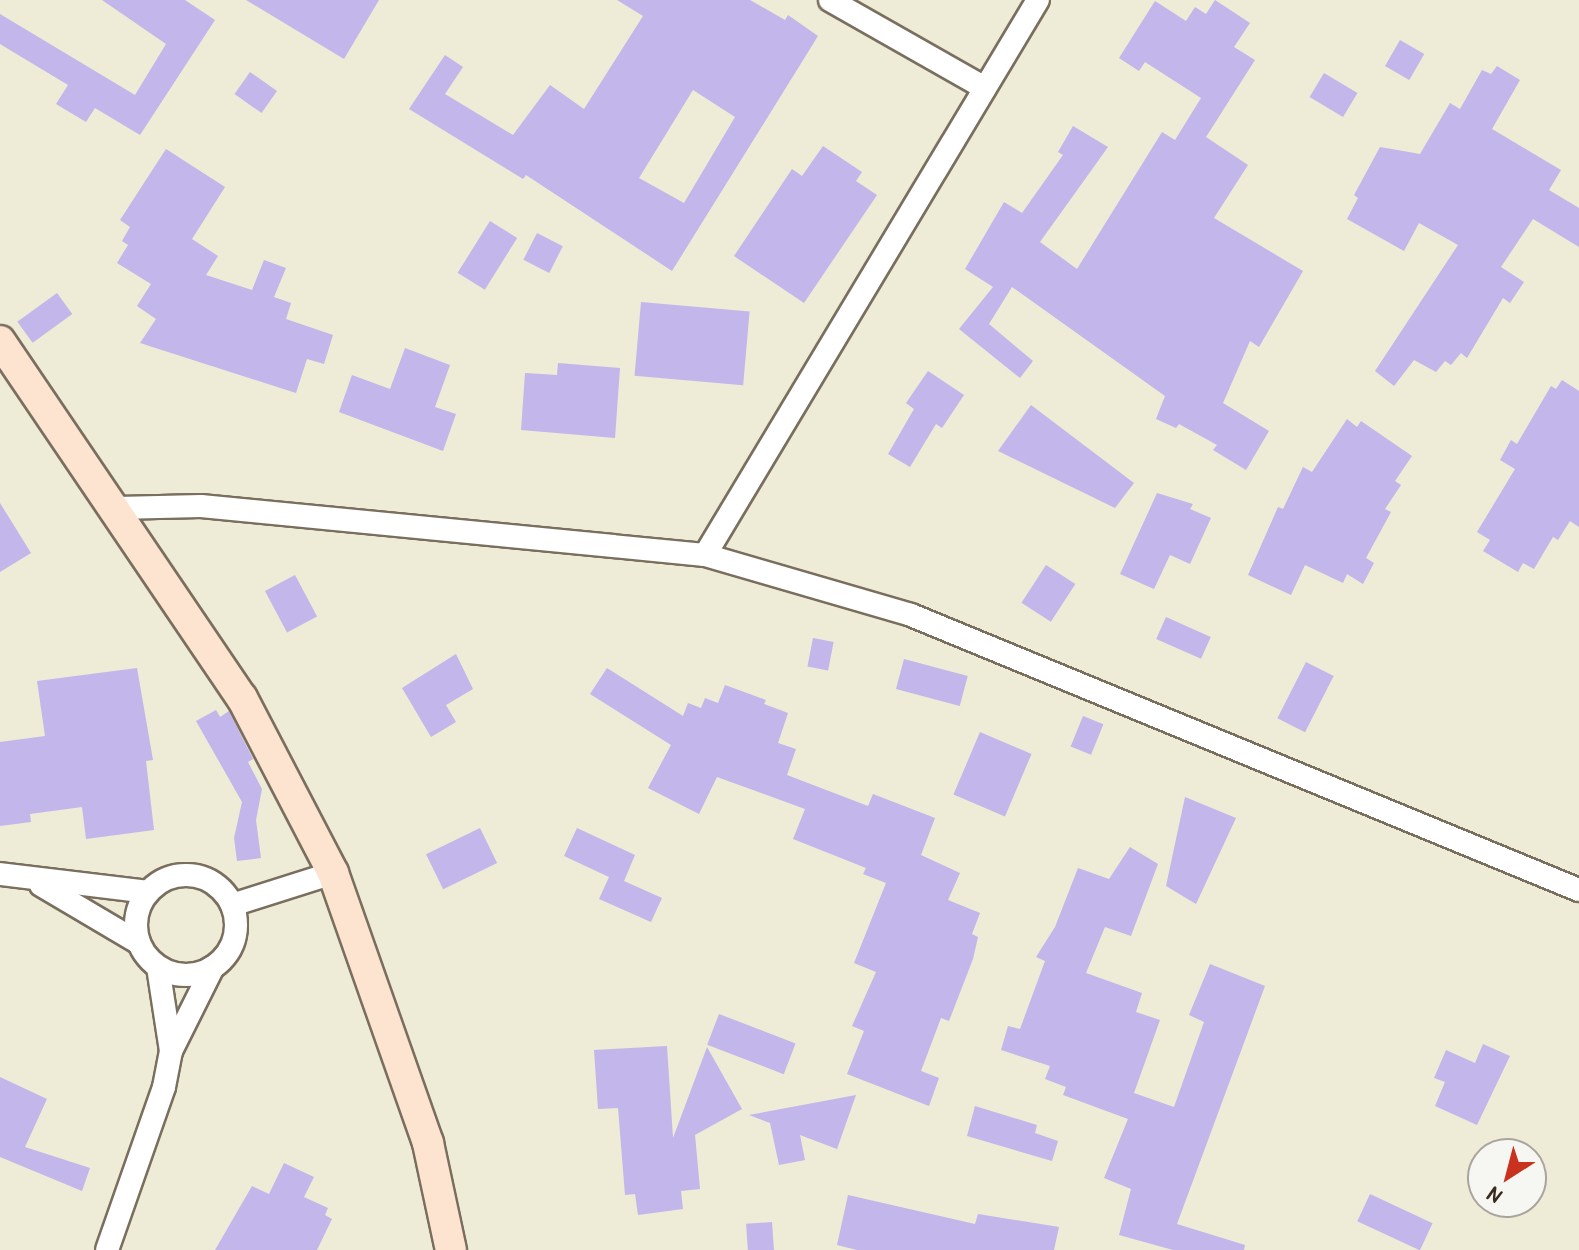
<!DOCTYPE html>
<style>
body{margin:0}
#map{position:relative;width:1579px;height:1250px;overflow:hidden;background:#eeebd6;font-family:"Patrick Hand",sans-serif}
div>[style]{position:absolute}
.building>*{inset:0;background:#c2b6eb;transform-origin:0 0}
.roads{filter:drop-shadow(2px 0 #7a6e5e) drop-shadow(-2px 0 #7a6e5e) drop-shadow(0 2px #7a6e5e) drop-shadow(0 -2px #7a6e5e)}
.street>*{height:22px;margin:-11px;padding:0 11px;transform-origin:11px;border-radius:11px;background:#fff}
.street>.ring{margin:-11px;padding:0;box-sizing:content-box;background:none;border:22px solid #fff;border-radius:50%}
.secondary>*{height:30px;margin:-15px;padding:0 15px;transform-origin:15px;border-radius:15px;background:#fde4d1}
span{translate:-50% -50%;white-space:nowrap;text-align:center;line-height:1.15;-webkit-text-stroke:6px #f6f6f2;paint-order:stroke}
.north{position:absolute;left:1467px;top:1138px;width:80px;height:80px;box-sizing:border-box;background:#f6f6f2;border:2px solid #aba49d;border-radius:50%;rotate:216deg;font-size:22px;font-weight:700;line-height:32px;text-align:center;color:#3b2a1e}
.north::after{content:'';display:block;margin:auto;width:28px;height:36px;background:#c8321e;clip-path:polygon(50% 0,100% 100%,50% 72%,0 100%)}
</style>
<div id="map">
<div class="building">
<i style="clip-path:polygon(102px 0,185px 0,215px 20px,140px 135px,95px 108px,86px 122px,56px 104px,68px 85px,0 44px,0 14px,135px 95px,166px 44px)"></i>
<i style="clip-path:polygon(246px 0,379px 0,344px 59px)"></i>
<i style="clip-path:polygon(evenodd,617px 0,750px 0,785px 20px,788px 15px,818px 36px,672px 271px,526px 175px,523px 179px,409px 109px,445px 55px,463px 67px,445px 94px,513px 135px,550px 85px,584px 109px,643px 16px,617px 0,693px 90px,735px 117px,684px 203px,639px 178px,693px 90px)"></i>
<i style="clip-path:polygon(1215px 0,1250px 23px,1234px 47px,1255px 60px,1206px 137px,1248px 165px,1214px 218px,1303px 271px,1259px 347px,1250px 341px,1223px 403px,1269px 431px,1246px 470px,1213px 450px,1217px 445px,1179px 424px,1176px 428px,1156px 419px,1165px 396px,1012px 287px,989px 324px,1033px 361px,1020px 378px,959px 329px,993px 287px,965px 269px,1004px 202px,1022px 213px,1063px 155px,1058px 152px,1073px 126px,1108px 147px,1040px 242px,1077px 269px,1162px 132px,1175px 140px,1201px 98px,1145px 62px,1139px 71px,1119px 58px,1155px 1px,1186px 21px,1195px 7px,1206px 14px)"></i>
<i style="left:1400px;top:40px;width:28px;height:30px;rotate:30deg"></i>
<i style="clip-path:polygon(1497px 66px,1520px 80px,1492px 129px,1561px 170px,1549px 190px,1579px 208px,1579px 247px,1533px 219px,1501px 267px,1524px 282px,1510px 303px,1503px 298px,1467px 358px,1461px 353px,1451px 365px,1445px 361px,1436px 372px,1414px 360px,1394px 386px,1375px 371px,1458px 245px,1419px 223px,1404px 251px,1347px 219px,1358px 198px,1354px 195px,1380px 147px,1420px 154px,1450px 103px,1460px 109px,1482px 70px,1491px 74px)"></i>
<i style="left:250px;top:72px;width:33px;height:27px;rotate:35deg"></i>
<i style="left:1324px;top:73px;width:39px;height:28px;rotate:31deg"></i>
<i style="clip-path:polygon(823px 146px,862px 172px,856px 181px,877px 195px,804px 303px,734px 256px,792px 169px,802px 176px)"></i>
<i style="clip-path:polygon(166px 149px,225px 187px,192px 239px,218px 256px,206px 275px,252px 290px,264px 260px,286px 268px,274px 297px,291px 303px,286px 319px,333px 335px,324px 364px,307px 359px,296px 393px,140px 343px,156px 319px,137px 306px,151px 284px,117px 263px,128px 245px,122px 241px,130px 227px,120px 220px)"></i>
<i style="left:490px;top:221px;width:32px;height:61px;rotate:32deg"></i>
<i style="left:537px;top:233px;width:29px;height:30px;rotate:27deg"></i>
<i style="left:57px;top:293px;width:26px;height:49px;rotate:54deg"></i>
<i style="left:641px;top:302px;width:109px;height:74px;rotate:5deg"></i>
<i style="clip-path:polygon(405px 348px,450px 365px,435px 407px,456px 414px,443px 451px,339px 412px,352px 375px,390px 389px)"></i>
<i style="clip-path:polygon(558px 363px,620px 368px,615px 438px,521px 430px,525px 373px,557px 375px)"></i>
<i style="clip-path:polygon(928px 371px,964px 395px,942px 428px,936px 424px,910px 467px,888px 454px,914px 409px,906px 403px)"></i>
<i style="clip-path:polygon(1562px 380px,1579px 391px,1579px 527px,1570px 521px,1558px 540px,1553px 537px,1534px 569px,1523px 563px,1518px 572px,1483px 551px,1490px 540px,1477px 532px,1515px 469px,1500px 460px,1511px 440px,1517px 444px,1551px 386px,1556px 389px)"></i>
<i style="clip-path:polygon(1031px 405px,1134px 483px,1115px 508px,998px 451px)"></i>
<i style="clip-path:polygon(1347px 419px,1357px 427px,1361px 421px,1412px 456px,1395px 481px,1401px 485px,1385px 509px,1391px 512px,1366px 558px,1374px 563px,1363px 584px,1347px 574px,1343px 583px,1305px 565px,1291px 595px,1248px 575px,1278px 507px,1283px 509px,1303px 467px,1312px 472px)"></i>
<i style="clip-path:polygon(1157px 493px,1193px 504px,1190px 509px,1211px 518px,1190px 564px,1170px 555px,1154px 589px,1120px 574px)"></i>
<i style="clip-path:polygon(0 503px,31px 553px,0 572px)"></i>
<i style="left:1046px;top:565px;width:35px;height:45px;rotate:33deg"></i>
<i style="left:295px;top:575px;width:47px;height:34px;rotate:62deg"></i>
<i style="left:1166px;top:617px;width:49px;height:24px;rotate:24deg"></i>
<i style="left:813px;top:638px;width:21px;height:29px;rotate:11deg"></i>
<i style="clip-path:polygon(456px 654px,473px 689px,446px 705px,456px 722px,431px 737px,402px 688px)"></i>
<i style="left:904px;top:659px;width:66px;height:31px;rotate:15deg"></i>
<i style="left:1306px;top:662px;width:31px;height:63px;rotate:27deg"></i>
<i style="clip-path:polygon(137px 668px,153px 760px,146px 761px,154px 830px,86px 839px,82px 807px,30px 814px,31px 822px,0 826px,0 742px,45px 736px,37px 681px)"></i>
<i style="clip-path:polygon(607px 668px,683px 716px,688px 703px,701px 708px,705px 698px,718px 703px,725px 685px,766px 700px,764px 704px,788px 713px,778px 743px,796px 749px,787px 775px,868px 806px,873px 794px,935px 818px,921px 855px,960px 873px,948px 900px,980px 913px,972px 934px,978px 937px,973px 959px,949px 1021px,941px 1018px,921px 1071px,939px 1078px,929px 1106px,847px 1074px,864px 1031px,852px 1026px,876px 972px,854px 963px,886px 883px,863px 874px,866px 868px,793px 839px,805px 809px,717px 777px,699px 814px,648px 788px,671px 745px,590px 694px)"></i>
<i style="clip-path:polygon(216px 710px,220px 717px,229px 711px,253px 759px,248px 762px,262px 789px,256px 820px,261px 858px,237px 861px,234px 838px,242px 802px,196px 721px)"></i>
<i style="left:1083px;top:716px;width:22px;height:33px;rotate:22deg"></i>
<i style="left:980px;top:732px;width:56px;height:68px;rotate:23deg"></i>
<i style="clip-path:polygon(1185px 797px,1236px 818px,1196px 904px,1166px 886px)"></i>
<i style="left:480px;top:828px;width:39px;height:60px;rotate:64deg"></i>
<i style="clip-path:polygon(577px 828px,635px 855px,624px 881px,662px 898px,651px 922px,599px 899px,609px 877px,564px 856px)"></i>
<i style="clip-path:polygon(1130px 847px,1158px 864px,1131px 936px,1105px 927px,1086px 973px,1142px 993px,1136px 1012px,1160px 1020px,1134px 1093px,1174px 1107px,1204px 1022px,1189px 1015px,1210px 964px,1265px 986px,1177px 1224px,1245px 1245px,1244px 1250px,1173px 1250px,1119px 1235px,1131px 1189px,1104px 1178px,1128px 1119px,1063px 1095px,1066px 1087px,1045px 1079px,1050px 1066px,1001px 1050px,1008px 1026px,1020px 1029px,1045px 961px,1036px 957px,1055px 927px,1078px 868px,1109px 879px)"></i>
<i style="left:719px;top:1014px;width:82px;height:33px;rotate:21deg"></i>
<i style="clip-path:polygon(1483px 1044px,1510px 1056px,1477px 1125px,1435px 1106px,1445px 1082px,1434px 1078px,1446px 1050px,1475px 1063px)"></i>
<i style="clip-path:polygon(667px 1046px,673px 1138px,707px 1047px,742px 1109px,695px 1135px,700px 1189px,681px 1191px,683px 1209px,638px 1215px,635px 1194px,625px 1195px,618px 1108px,598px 1109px,594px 1050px)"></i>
<i style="clip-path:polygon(0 1077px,47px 1099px,25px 1147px,90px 1168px,82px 1191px,0 1157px)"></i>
<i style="clip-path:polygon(856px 1095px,837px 1149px,800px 1135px,805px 1160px,779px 1165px,770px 1123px,749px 1115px)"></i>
<i style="clip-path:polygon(975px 1106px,1037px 1125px,1035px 1133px,1058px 1141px,1052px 1161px,967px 1136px)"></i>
<i style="clip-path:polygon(284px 1163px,314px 1177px,304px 1197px,328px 1208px,325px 1215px,332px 1219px,317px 1250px,215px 1250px,252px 1186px,269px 1194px)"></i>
<i style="left:1370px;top:1194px;width:69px;height:30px;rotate:25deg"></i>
<i style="clip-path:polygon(848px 1195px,975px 1224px,978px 1214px,1059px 1227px,1054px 1250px,857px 1250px,837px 1245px)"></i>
<i style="left:772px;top:1222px;width:28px;height:26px;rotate:86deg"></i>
</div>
<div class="roads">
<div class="street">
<i style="left:830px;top:0;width:178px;rotate:29.6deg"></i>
<i style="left:117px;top:508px;width:84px;rotate:-1.4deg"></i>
<i style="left:201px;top:506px;width:506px;rotate:5.55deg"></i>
<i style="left:705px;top:555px;width:215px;rotate:16.2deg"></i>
<i style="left:911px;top:615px;width:722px;rotate:22.38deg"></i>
<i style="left:705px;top:555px;width:647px;rotate:-59.04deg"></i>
<i style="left:0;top:874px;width:149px;rotate:6.9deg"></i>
<i class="ring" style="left:136px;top:875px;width:78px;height:78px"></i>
<i style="left:41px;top:885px;width:114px;rotate:30.6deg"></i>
<i style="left:232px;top:905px;width:106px;rotate:-17.6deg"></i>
<i style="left:158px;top:967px;width:85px;rotate:81.2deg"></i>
<i style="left:107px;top:1250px;width:173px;rotate:-70.7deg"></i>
<i style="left:164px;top:1087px;width:37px;rotate:-79deg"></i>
<i style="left:171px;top:1051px;width:94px;rotate:-63.4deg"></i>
</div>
<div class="secondary">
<i style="left:0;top:341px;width:431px;rotate:55.9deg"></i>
<i style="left:242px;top:698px;width:197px;rotate:62.5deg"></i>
<i style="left:333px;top:873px;width:286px;rotate:70.6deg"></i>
<i style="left:428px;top:1143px;width:109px;rotate:77.9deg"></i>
</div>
</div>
<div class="north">N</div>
</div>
